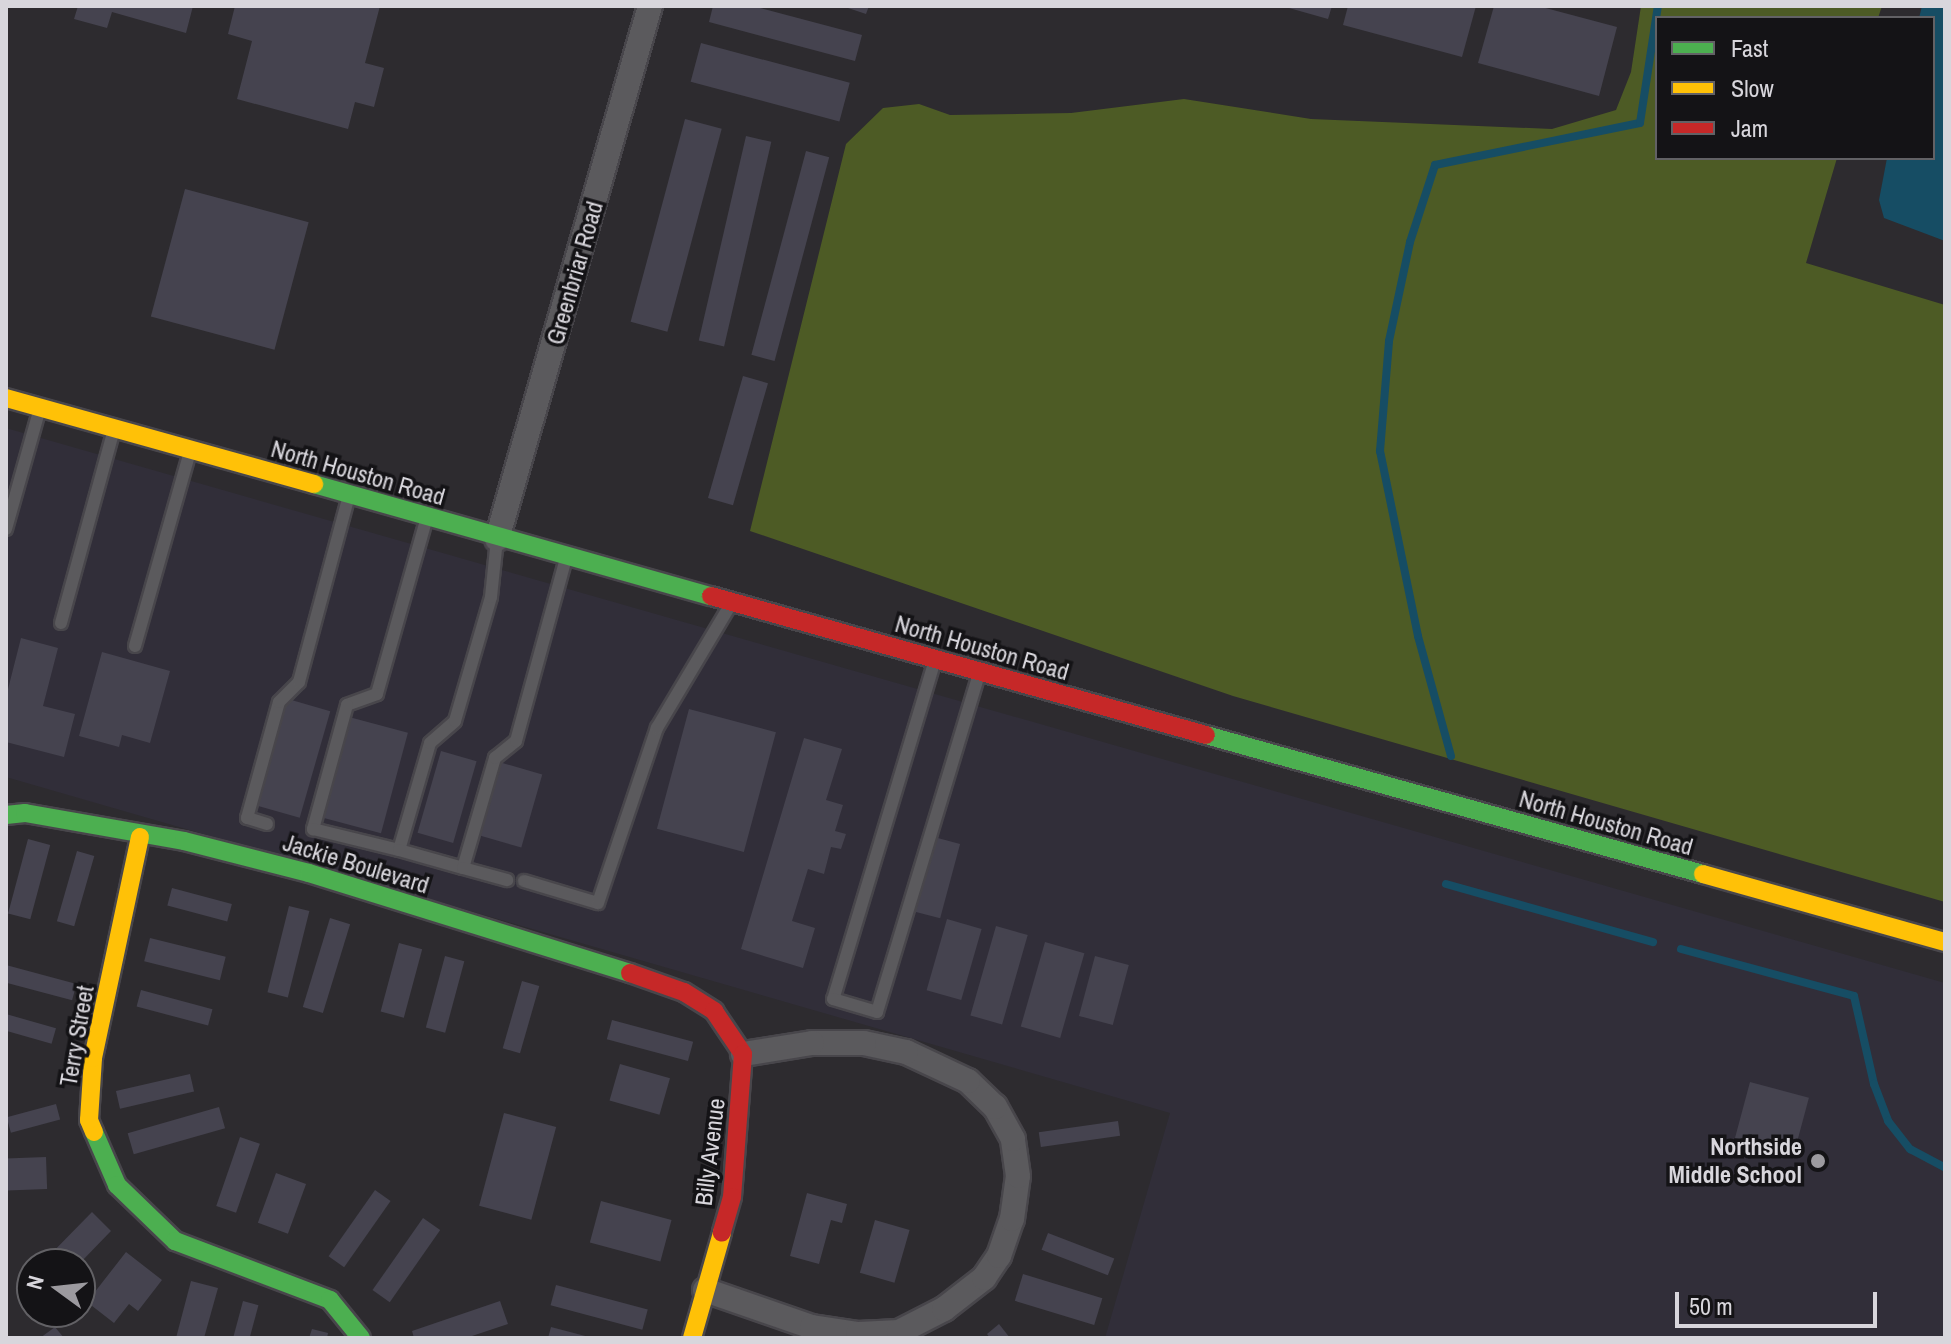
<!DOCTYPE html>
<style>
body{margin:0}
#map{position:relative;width:1951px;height:1344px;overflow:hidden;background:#2d2b2f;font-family:"Archivo Narrow",sans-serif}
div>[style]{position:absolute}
.built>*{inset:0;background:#312e39}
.forest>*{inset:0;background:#4d5b25}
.water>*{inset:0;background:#164d64}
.stream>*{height:8px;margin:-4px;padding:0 4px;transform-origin:4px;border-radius:4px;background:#164d64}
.building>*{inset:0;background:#45434f;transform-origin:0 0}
.roads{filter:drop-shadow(2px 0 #48464b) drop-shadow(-2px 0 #48464b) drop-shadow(0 2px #48464b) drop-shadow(0 -2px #48464b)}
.lane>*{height:12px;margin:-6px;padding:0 6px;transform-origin:6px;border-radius:6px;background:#5b5a5d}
.street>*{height:24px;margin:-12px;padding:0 12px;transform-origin:12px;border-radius:12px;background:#5b5a5d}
.fast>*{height:18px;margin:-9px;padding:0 9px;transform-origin:9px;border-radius:9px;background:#4caf50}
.slow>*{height:18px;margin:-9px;padding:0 9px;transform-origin:9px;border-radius:9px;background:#ffc107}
.jam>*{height:18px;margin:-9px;padding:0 9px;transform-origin:9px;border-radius:9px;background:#c62828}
.dots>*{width:22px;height:22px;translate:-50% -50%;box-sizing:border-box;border:4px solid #141316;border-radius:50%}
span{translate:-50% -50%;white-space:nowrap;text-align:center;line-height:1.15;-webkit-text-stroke:7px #141316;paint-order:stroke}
.street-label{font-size:24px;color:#d8d6dc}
.poi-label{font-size:24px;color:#d8d6dc;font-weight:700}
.right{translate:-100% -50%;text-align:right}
.frame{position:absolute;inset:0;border:8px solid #d8d6dc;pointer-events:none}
.legend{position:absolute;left:1655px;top:16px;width:280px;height:144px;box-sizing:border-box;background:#141316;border:2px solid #626165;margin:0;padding:10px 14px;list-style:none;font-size:24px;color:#d8d6dc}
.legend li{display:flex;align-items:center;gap:16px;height:40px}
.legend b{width:40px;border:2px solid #626165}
.north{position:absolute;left:16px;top:1248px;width:80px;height:80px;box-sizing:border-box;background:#141316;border:2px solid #626165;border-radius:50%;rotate:285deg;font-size:22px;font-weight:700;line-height:32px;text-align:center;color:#d8d6dc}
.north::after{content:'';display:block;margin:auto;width:28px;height:36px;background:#9c9a9f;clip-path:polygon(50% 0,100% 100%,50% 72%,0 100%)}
.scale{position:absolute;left:1675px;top:1292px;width:202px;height:36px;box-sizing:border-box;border:4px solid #d8d6dc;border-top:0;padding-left:10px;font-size:24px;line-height:28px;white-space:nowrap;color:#d8d6dc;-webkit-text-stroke:6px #141316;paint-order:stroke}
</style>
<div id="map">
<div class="built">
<i style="clip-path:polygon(6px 428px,1945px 983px,1945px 1338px,1105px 1338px,1170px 1113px,6px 777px)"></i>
</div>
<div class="forest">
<i style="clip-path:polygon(1641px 6px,1882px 6px,1878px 18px,1657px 18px,1657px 158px,1837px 158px,1806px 263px,1945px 305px,1945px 902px,1233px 696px,750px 531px,846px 144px,883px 108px,919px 104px,950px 115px,1071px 113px,1184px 99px,1311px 119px,1552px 129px,1616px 110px,1631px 72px)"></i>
</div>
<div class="water">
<i style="clip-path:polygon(1922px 6px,1945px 6px,1945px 241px,1884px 218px,1879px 200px,1887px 158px,1933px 158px,1933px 18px,1919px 18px)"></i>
</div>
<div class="stream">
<i style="left:1451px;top:756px;width:124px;rotate:-105.4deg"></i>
<i style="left:1418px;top:636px;width:189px;rotate:-101.6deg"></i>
<i style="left:1380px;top:451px;width:110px;rotate:-85.3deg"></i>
<i style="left:1389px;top:341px;width:101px;rotate:-78deg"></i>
<i style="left:1410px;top:242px;width:81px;rotate:-72deg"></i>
<i style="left:1435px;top:165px;width:209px;rotate:-11.6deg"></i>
<i style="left:1640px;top:123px;width:118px;rotate:-81.3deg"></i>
<i style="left:1446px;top:884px;width:215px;rotate:15.7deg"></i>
<i style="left:1681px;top:949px;width:179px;rotate:15.2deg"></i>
<i style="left:1854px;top:996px;width:90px;rotate:77.2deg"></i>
<i style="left:1874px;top:1084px;width:40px;rotate:69deg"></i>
<i style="left:1888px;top:1121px;width:36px;rotate:52deg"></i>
<i style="left:1910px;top:1149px;width:40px;rotate:28deg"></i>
</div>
<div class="building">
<i style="clip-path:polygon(78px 6px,193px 6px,186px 33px,112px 12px,107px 28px,74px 19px)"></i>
<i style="clip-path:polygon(235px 6px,380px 6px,365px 63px,384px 68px,374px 107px,355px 102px,348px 129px,237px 99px,252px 41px,228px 34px)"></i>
<i style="clip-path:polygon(713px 6px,753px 6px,862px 35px,855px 61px,709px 22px)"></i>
<i style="clip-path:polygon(842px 6px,869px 6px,866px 14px)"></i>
<i style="clip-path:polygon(1282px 6px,1332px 6px,1328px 19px)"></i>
<i style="clip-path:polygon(1348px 6px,1476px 6px,1462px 57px,1343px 25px)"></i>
<i style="clip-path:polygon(1494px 6px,1538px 6px,1617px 27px,1599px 96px,1478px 63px)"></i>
<i style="left:701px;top:43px;width:154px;height:40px;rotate:15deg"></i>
<i style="left:685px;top:119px;width:38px;height:210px;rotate:15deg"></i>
<i style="left:746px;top:136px;width:26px;height:210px;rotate:13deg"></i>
<i style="left:806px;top:151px;width:24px;height:211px;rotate:15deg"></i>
<i style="left:185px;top:189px;width:128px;height:132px;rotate:15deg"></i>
<i style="left:743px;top:376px;width:26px;height:127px;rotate:16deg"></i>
<i style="clip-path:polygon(21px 638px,58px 648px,43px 706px,75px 714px,64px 757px,6px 742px,6px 697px)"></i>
<i style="clip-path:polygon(102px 652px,170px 671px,150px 743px,122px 735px,119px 747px,79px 736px)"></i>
<i style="left:288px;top:699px;width:44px;height:111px;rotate:16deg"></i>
<i style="left:689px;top:709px;width:90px;height:124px;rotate:15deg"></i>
<i style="left:349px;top:717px;width:61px;height:104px;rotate:15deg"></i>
<i style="clip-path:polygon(804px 738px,842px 749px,826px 800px,843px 805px,835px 831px,846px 834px,841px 849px,831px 847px,824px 874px,808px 869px,792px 921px,815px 928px,803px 968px,741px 949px)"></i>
<i style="left:441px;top:751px;width:37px;height:85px;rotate:16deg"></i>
<i style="left:499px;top:762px;width:45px;height:76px;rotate:16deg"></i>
<i style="left:934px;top:837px;width:27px;height:77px;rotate:15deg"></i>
<i style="left:28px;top:839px;width:23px;height:77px;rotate:15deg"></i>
<i style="left:77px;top:851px;width:18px;height:73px;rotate:16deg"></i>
<i style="left:172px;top:888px;width:62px;height:18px;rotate:15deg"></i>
<i style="left:289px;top:906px;width:21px;height:89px;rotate:14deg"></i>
<i style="left:330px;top:918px;width:21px;height:93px;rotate:17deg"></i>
<i style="left:947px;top:919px;width:36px;height:74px;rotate:16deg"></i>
<i style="left:996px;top:926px;width:33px;height:93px;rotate:16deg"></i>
<i style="left:150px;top:938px;width:78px;height:24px;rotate:14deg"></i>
<i style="left:1045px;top:942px;width:41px;height:88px;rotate:16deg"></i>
<i style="left:399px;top:943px;width:24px;height:71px;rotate:15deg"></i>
<i style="left:445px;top:956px;width:20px;height:74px;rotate:15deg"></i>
<i style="left:1095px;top:956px;width:35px;height:62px;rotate:15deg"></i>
<i style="left:6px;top:965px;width:73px;height:17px;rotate:15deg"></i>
<i style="left:522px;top:981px;width:18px;height:70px;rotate:16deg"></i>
<i style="left:141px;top:990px;width:74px;height:17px;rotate:15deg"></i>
<i style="left:6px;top:1014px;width:52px;height:16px;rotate:16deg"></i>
<i style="left:612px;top:1020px;width:84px;height:20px;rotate:15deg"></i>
<i style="left:620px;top:1064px;width:52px;height:38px;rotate:16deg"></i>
<i style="left:190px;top:1074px;width:18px;height:76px;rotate:77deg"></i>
<i style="left:1750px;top:1082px;width:61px;height:58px;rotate:15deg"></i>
<i style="left:56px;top:1104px;width:16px;height:51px;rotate:75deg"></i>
<i style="left:219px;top:1107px;width:22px;height:95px;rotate:74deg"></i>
<i style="left:504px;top:1113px;width:54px;height:96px;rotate:15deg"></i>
<i style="left:1118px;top:1121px;width:15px;height:80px;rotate:82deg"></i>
<i style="left:240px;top:1137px;width:21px;height:73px;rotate:19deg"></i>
<i style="left:46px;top:1157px;width:32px;height:40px;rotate:88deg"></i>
<i style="left:276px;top:1173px;width:32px;height:53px;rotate:20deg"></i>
<i style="left:375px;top:1190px;width:19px;height:81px;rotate:35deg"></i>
<i style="clip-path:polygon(807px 1193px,847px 1204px,842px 1223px,831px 1220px,819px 1264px,790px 1256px)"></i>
<i style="left:601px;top:1201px;width:73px;height:43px;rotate:15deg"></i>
<i style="clip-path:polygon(92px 1212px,111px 1231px,79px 1264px,41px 1264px)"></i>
<i style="left:423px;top:1218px;width:21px;height:88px;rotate:35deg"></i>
<i style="left:875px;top:1220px;width:36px;height:55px;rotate:16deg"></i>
<i style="left:1048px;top:1233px;width:71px;height:18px;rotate:21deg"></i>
<i style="clip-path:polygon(126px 1252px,162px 1280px,138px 1311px,129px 1304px,114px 1323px,87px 1302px)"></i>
<i style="left:1023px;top:1274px;width:83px;height:28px;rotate:17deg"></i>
<i style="clip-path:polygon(191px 1281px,218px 1288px,204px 1338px,176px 1338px)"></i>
<i style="left:556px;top:1285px;width:95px;height:21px;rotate:15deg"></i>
<i style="left:243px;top:1301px;width:16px;height:38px;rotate:15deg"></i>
<i style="clip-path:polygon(500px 1301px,508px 1324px,466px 1338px,414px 1338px,412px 1331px)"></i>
<i style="clip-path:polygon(999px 1324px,1010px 1338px,990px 1338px,987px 1334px)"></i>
<i style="clip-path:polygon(55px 1327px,64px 1338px,40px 1338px)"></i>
<i style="clip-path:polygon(551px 1327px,589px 1337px,589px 1338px,548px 1338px)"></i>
<i style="clip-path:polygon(312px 1329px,328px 1333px,327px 1338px,309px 1338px)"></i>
</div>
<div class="roads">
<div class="lane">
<i style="left:427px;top:517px;width:184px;rotate:105.8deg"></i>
<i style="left:377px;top:694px;width:32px;rotate:160deg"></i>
<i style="left:347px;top:705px;width:129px;rotate:105.3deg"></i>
<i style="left:313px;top:829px;width:89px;rotate:13.7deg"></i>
<i style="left:399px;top:850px;width:111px;rotate:-73.8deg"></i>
<i style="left:430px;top:743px;width:33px;rotate:-41deg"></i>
<i style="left:455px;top:721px;width:129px;rotate:-73.8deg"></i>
<i style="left:491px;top:597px;width:58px;rotate:-84.1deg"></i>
<i style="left:6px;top:529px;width:126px;rotate:-74.3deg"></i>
<i style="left:61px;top:623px;width:201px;rotate:-74.7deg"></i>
<i style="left:135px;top:646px;width:203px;rotate:-74.2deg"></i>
<i style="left:935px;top:660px;width:354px;rotate:106.7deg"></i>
<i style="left:833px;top:999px;width:46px;rotate:16.5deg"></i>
<i style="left:877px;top:1012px;width:353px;rotate:-73.2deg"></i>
<i style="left:267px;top:824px;width:21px;rotate:-163deg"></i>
<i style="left:247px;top:818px;width:120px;rotate:-74.6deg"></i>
<i style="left:279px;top:702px;width:28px;rotate:-45deg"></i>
<i style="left:299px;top:682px;width:193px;rotate:-75deg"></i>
<i style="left:399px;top:850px;width:66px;rotate:15.7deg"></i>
<i style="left:463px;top:868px;width:115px;rotate:-73.8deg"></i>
<i style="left:495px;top:758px;width:27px;rotate:-39deg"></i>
<i style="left:516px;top:741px;width:190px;rotate:-74.7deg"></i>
<i style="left:463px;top:868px;width:46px;rotate:15.3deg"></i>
<i style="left:524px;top:881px;width:77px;rotate:16.6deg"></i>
<i style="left:598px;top:903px;width:185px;rotate:-71.4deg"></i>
<i style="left:657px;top:728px;width:144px;rotate:-59.2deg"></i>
</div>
<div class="street">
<i style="left:497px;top:539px;width:555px;rotate:-73.98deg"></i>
<i style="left:705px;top:1290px;width:113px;rotate:19.1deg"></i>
<i style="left:812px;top:1327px;width:47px;rotate:8.7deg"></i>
<i style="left:858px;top:1334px;width:41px;rotate:-2.8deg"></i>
<i style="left:899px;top:1332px;width:51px;rotate:-27.1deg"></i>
<i style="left:944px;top:1309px;width:51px;rotate:-37.8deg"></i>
<i style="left:984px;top:1278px;width:27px;rotate:-56deg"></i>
<i style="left:999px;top:1256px;width:39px;rotate:-71deg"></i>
<i style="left:1012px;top:1219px;width:43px;rotate:-82.1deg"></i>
<i style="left:1018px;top:1176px;width:37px;rotate:-98deg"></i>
<i style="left:1013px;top:1139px;width:37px;rotate:-119deg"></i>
<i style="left:995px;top:1107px;width:37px;rotate:-136deg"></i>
<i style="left:968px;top:1081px;width:68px;rotate:-154.9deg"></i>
<i style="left:906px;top:1052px;width:43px;rotate:-167.9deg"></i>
<i style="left:864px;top:1043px;width:52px;rotate:180deg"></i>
<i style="left:812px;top:1043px;width:70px;rotate:170.9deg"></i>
</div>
<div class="fast">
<i style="left:314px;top:484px;width:412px;rotate:15.8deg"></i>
<i style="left:1206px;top:735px;width:516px;rotate:15.63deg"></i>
<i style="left:6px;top:815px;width:19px;rotate:-6deg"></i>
<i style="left:25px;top:813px;width:161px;rotate:10deg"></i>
<i style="left:184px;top:841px;width:129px;rotate:14.4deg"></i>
<i style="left:309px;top:873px;width:336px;rotate:17.3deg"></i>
<i style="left:94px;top:1132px;width:58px;rotate:66.5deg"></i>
<i style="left:117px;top:1185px;width:81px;rotate:44deg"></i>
<i style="left:175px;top:1241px;width:166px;rotate:20.8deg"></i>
<i style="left:330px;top:1300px;width:49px;rotate:50.8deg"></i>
</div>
<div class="slow">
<i style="left:6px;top:398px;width:320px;rotate:15.6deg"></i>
<i style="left:1703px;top:874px;width:251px;rotate:15.7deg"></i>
<i style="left:94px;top:1132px;width:13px;rotate:-113deg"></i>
<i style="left:89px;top:1120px;width:62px;rotate:-86.3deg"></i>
<i style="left:93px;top:1058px;width:226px;rotate:-78deg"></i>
<i style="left:692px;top:1338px;width:109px;rotate:-74.1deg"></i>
</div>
<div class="jam">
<i style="left:711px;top:596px;width:514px;rotate:15.69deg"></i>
<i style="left:630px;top:973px;width:57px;rotate:19.4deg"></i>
<i style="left:684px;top:992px;width:36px;rotate:32deg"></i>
<i style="left:714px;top:1011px;width:52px;rotate:56deg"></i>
<i style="left:743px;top:1054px;width:143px;rotate:94.4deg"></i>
<i style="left:732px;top:1197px;width:37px;rotate:106deg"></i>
</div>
</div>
<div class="dots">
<i style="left:1818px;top:1161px;background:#9c9a9f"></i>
</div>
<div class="street-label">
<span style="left:575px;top:273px;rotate:-74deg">Greenbriar Road</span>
<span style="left:358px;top:473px;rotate:16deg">North Houston Road</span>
<span style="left:982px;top:648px;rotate:16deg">North Houston Road</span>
<span style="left:1606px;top:823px;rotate:16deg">North Houston Road</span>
<span style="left:356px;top:864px;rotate:17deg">Jackie Boulevard</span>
<span style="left:77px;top:1036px;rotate:-80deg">Terry Street</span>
<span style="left:710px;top:1152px;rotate:-83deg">Billy Avenue</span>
</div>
<div class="poi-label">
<span class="right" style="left:1802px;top:1161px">Northside<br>Middle School</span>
</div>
<div class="frame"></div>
<ul class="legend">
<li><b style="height:10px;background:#4caf50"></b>Fast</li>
<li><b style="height:10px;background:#ffc107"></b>Slow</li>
<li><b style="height:10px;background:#c62828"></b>Jam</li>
</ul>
<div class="north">N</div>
<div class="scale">50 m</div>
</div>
